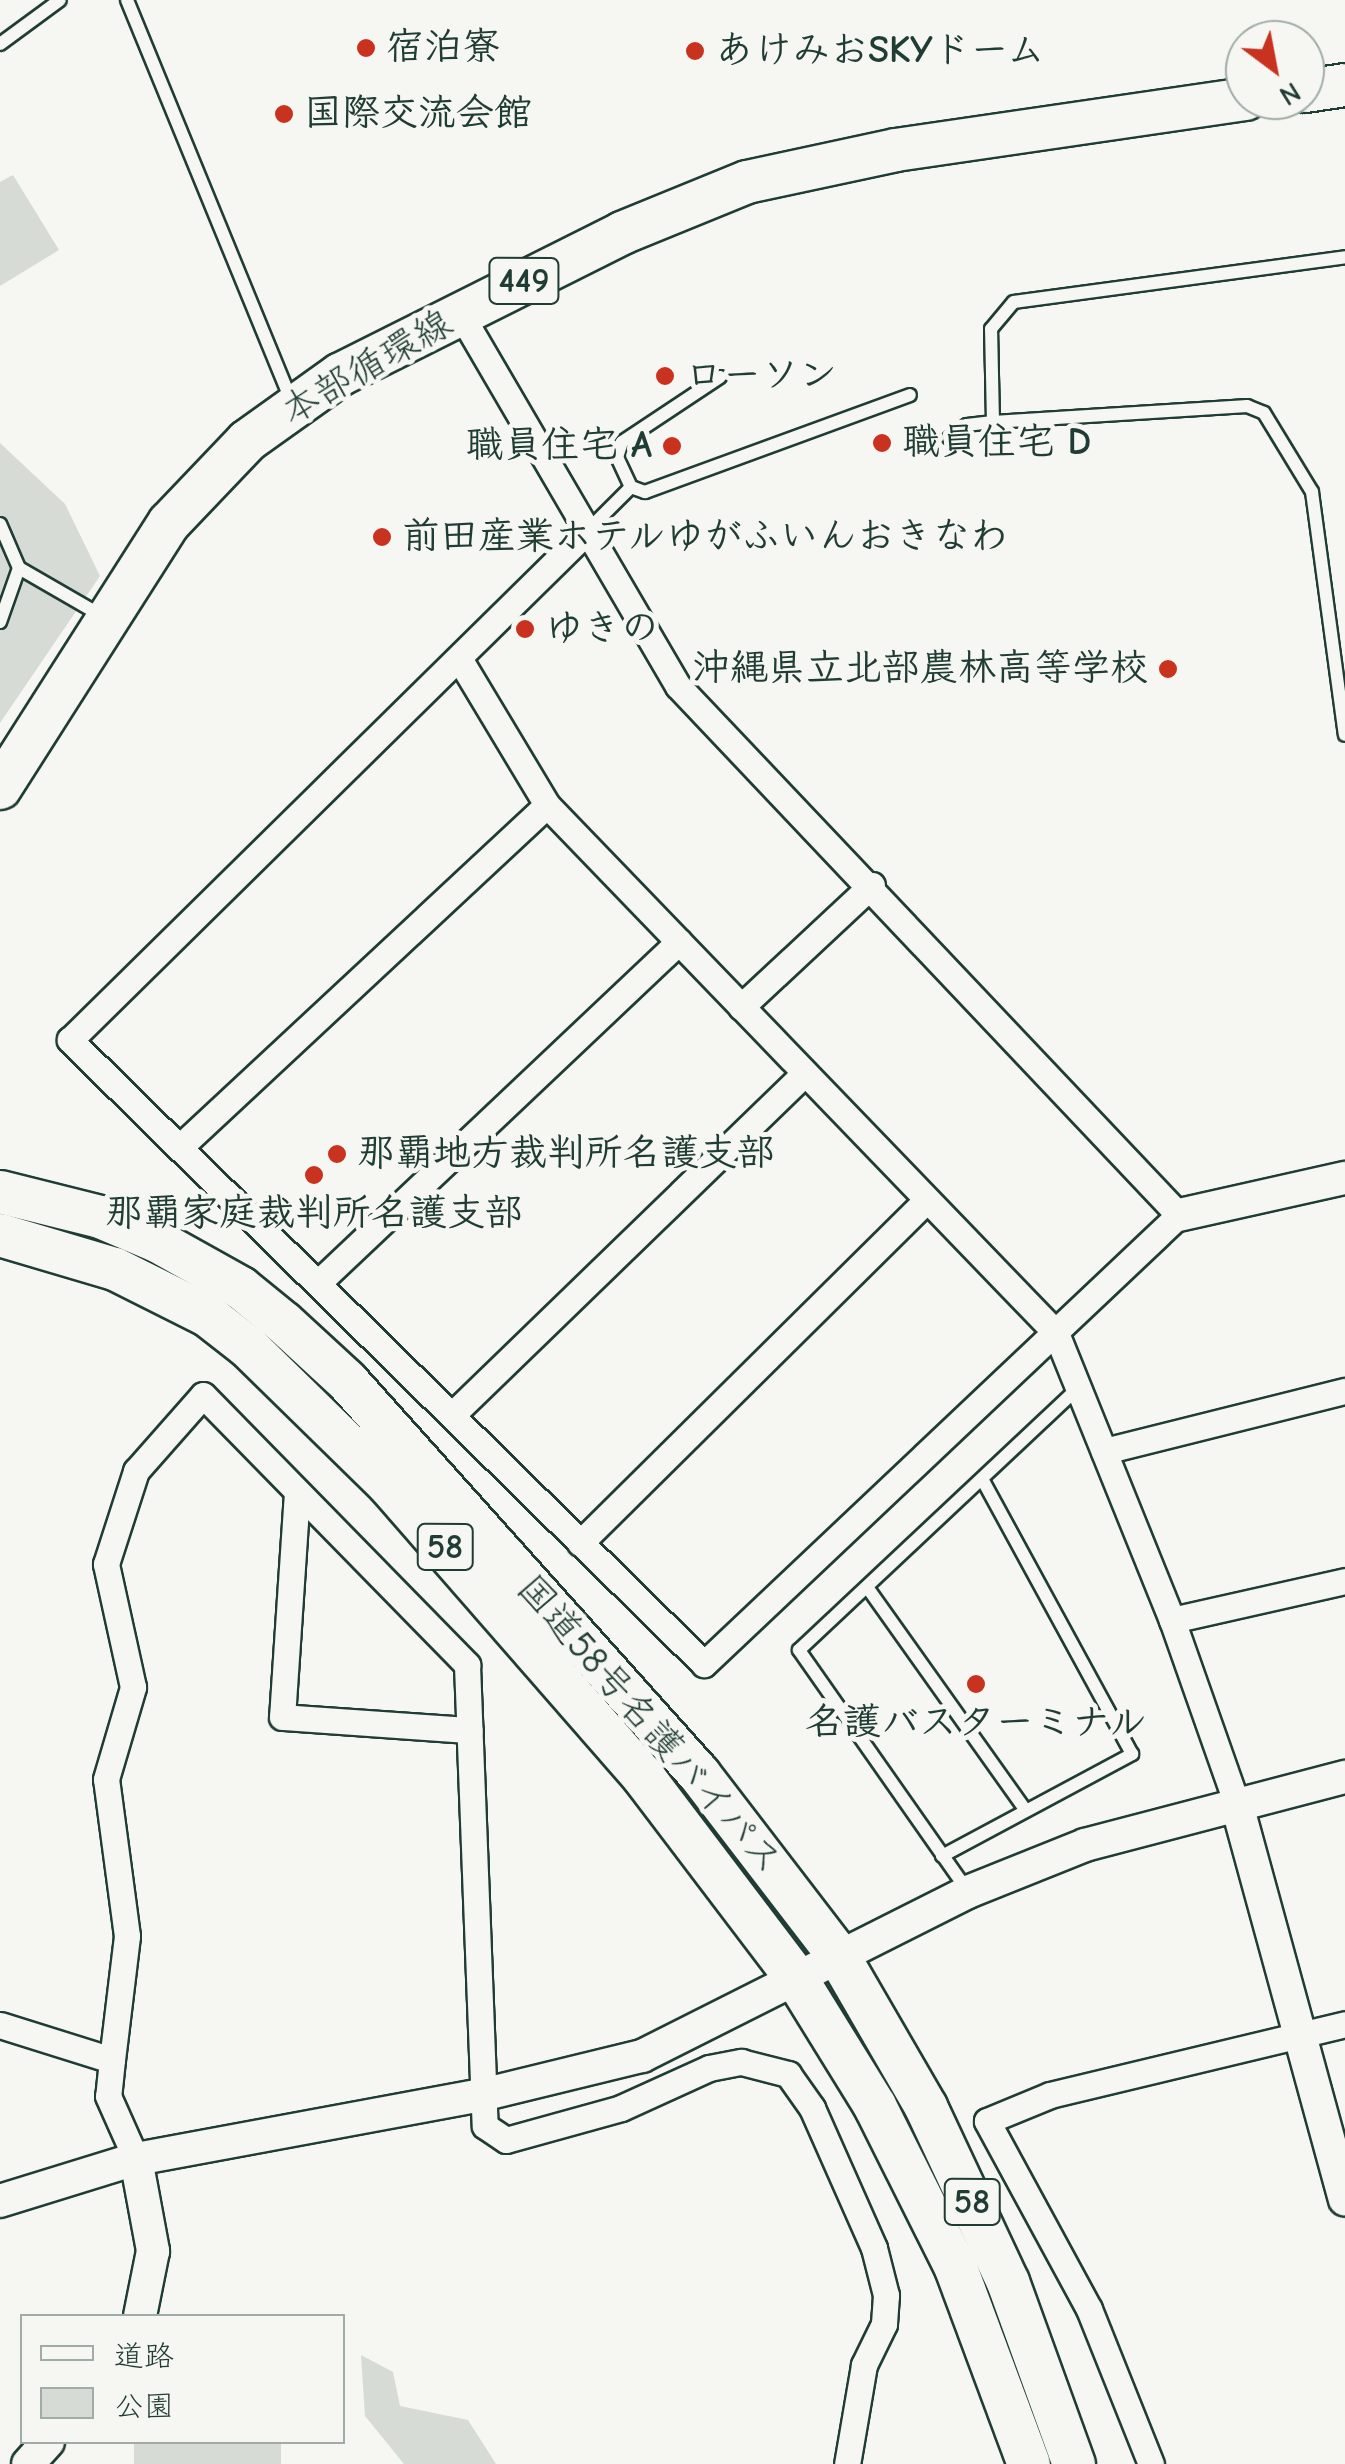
<!DOCTYPE html>
<meta charset="utf-8">
<style>
body{margin:0}
#map{position:relative;width:1345px;height:2464px;overflow:hidden;background:#f6f6f2;font-family:"Comic Neue","Klee One",sans-serif}
div>[style]{position:absolute}
.green>*{inset:0;background:#d6dbd6;transform-origin:0 0}
.roads{filter:drop-shadow(2px 0 #1f3d34) drop-shadow(-2px 0 #1f3d34) drop-shadow(0 2px #1f3d34) drop-shadow(0 -2px #1f3d34)}
.service>*{height:12px;margin:-6px;padding:0 6px;transform-origin:6px;border-radius:6px;background:#f6f6f2}
.minor>*{height:25px;margin:-12.5px;padding:0 12.5px;transform-origin:12.5px;border-radius:12.5px;background:#f6f6f2}
.tertiary>*{height:32px;margin:-16px;padding:0 16px;transform-origin:16px;border-radius:16px;background:#f6f6f2}
.trunk>*{height:42px;margin:-21px;padding:0 21px;transform-origin:21px;border-radius:21px;background:#f6f6f2}
.dots>*{width:28px;height:28px;translate:-50% -50%;box-sizing:border-box;border:5px solid #f6f6f2;border-radius:50%}
span{translate:-50% -50%;white-space:nowrap;text-align:center;line-height:1.15;-webkit-text-stroke:10px #f6f6f2;paint-order:stroke}
.shield-label span{padding:2px 8px;background:#f6f6f2;border:2px solid;border-radius:8px;-webkit-text-stroke-width:0}
.shield-label{font-size:35px;color:#1f3d34;font-weight:700}
.poi-label{font-size:38px;color:#1f3d34;font-weight:700}
.left{translate:0 -50%;text-align:left}
.right{translate:-100% -50%;text-align:right}
.street-label{font-size:38px;color:#1f3d34}
.legend{position:absolute;left:20px;top:2314px;width:325px;height:130px;box-sizing:border-box;background:#f6f6f2;border:2px solid #a0aca6;margin:0;padding:12px 18px;list-style:none;font-size:30px;color:#1f3d34}
.legend li{display:flex;align-items:center;gap:20px;height:50px}
.legend b{width:50px;border:2px solid #a0aca6}
.north{position:absolute;left:1225px;top:20px;width:100px;height:100px;box-sizing:border-box;background:#f6f6f2;border:2px solid #a0aca6;border-radius:50%;rotate:148deg;font-size:28px;font-weight:700;line-height:40px;text-align:center;color:#1f3d34}
.north::after{content:'';display:block;margin:auto;width:35px;height:45px;background:#c8321e;clip-path:polygon(50% 0,100% 100%,50% 72%,0 100%)}
</style>
<div id="map">
<div class="green">
<i style="clip-path:polygon(13px 175px,59px 250px,0 286px,0 182px)"></i>
<i style="clip-path:polygon(0 443px,65px 504px,100px 576px,0 723px)"></i>
<i style="clip-path:polygon(361px 2355px,393px 2372px,400px 2406px,468px 2420px,496px 2464px,404px 2464px,365px 2416px)"></i>
<i style="left:134px;top:2442px;width:147px;height:24px"></i>
</div>
<div class="roads">
<div class="service">
<i style="left:127px;top:0;width:435px;rotate:67.7deg"></i>
<i style="left:0;top:44px;width:74px;rotate:-36.3deg"></i>
<i style="left:720px;top:377px;width:118px;rotate:146.4deg"></i>
<i style="left:622px;top:442px;width:16px;rotate:108deg"></i>
<i style="left:617px;top:457px;width:33px;rotate:65deg"></i>
<i style="left:631px;top:487px;width:15px;rotate:20deg"></i>
<i style="left:645px;top:492px;width:282px;rotate:-20.1deg"></i>
<i style="left:993px;top:422px;width:93px;rotate:-91.2deg"></i>
<i style="left:991px;top:329px;width:35px;rotate:-50deg"></i>
<i style="left:1014px;top:302px;width:334px;rotate:-7.7deg"></i>
<i style="left:949px;top:438px;width:22px;rotate:-36deg"></i>
<i style="left:967px;top:425px;width:26px;rotate:-7deg"></i>
<i style="left:993px;top:422px;width:255px;rotate:-3.6deg"></i>
<i style="left:1247px;top:406px;width:18px;rotate:22deg"></i>
<i style="left:1264px;top:413px;width:92px;rotate:58.7deg"></i>
<i style="left:1312px;top:492px;width:245px;rotate:82.3deg"></i>
<i style="left:0;top:524px;width:48px;rotate:66.6deg"></i>
<i style="left:19px;top:568px;width:96px;rotate:30deg"></i>
<i style="left:587px;top:531px;width:62px;rotate:-45deg"></i>
<i style="left:0;top:622px;width:57px;rotate:-70.6deg"></i>
<i style="left:867px;top:1587px;width:272px;rotate:54.6deg"></i>
<i style="left:942px;top:1856px;width:216px;rotate:-28.2deg"></i>
<i style="left:1132px;top:1754px;width:311px;rotate:-118.6deg"></i>
<i style="left:967px;top:1890px;width:293px;rotate:-125deg"></i>
<i style="left:799px;top:1650px;width:381px;rotate:-43.2deg"></i>
</div>
<div class="minor">
<i style="left:460px;top:313px;width:432px;rotate:59.7deg"></i>
<i style="left:678px;top:686px;width:729px;rotate:46.56deg"></i>
<i style="left:1179px;top:1215px;width:654px;rotate:136.61deg"></i>
<i style="left:704px;top:1664px;width:890px;rotate:-135.46deg"></i>
<i style="left:70px;top:1040px;width:723px;rotate:-44.55deg"></i>
<i style="left:460px;top:660px;width:169px;rotate:59deg"></i>
<i style="left:547px;top:805px;width:733px;rotate:46.05deg"></i>
<i style="left:1056px;top:1333px;width:310px;rotate:68deg"></i>
<i style="left:1172px;top:1620px;width:196px;rotate:70.6deg"></i>
<i style="left:741px;top:1007px;width:179px;rotate:-43deg"></i>
<i style="left:181px;top:1146px;width:500px;rotate:-42.97deg"></i>
<i style="left:320px;top:1281px;width:494px;rotate:-43.4deg"></i>
<i style="left:452px;top:1415px;width:490px;rotate:-44.1deg"></i>
<i style="left:1104px;top:1451px;width:248px;rotate:-14deg"></i>
<i style="left:297px;top:1492px;width:225px;rotate:93.8deg"></i>
<i style="left:282px;top:1717px;width:188px;rotate:4deg"></i>
<i style="left:580px;top:1543px;width:486px;rotate:-44.7deg"></i>
<i style="left:1172px;top:1620px;width:177px;rotate:-12.7deg"></i>
<i style="left:0;top:2025px;width:117px;rotate:17.4deg"></i>
<i style="left:112px;top:2060px;width:36px;rotate:96deg"></i>
<i style="left:108px;top:2096px;width:69px;rotate:66deg"></i>
<i style="left:112px;top:2060px;width:125px;rotate:-83.1deg"></i>
<i style="left:127px;top:1936px;width:158px;rotate:-97.6deg"></i>
<i style="left:106px;top:1779px;width:96px;rotate:-73.6deg"></i>
<i style="left:133px;top:1687px;width:126px;rotate:-102.4deg"></i>
<i style="left:106px;top:1564px;width:98px;rotate:-72.1deg"></i>
<i style="left:136px;top:1471px;width:101px;rotate:-48.6deg"></i>
<i style="left:203px;top:1395px;width:378px;rotate:45.6deg"></i>
<i style="left:467px;top:1665px;width:461px;rotate:87.8deg"></i>
<i style="left:485px;top:2126px;width:25px;rotate:34deg"></i>
<i style="left:506px;top:2140px;width:119px;rotate:-15.5deg"></i>
<i style="left:621px;top:2108px;width:97px;rotate:-24.4deg"></i>
<i style="left:709px;top:2068px;width:33px;rotate:-11deg"></i>
<i style="left:741px;top:2062px;width:49px;rotate:14.3deg"></i>
<i style="left:788px;top:2074px;width:42px;rotate:54.8deg"></i>
<i style="left:812px;top:2108px;width:153px;rotate:66.1deg"></i>
<i style="left:874px;top:2248px;width:49px;rotate:75.7deg"></i>
<i style="left:886px;top:2295px;width:29px;rotate:94deg"></i>
<i style="left:884px;top:2324px;width:46px;rotate:116deg"></i>
<i style="left:864px;top:2365px;width:100px;rotate:99.7deg"></i>
<i style="left:1151px;top:2464px;width:167px;rotate:-111.8deg"></i>
<i style="left:1089px;top:2309px;width:214px;rotate:-118.5deg"></i>
<i style="left:987px;top:2121px;width:68px;rotate:-22.4deg"></i>
<i style="left:1050px;top:2095px;width:303px;rotate:-13.5deg"></i>
</div>
<div class="tertiary">
<i style="left:1179px;top:1215px;width:170px;rotate:-12.6deg"></i>
<i style="left:1237px;top:1805px;width:409px;rotate:74.7deg"></i>
<i style="left:136px;top:2159px;width:94px;rotate:79.5deg"></i>
<i style="left:153px;top:2251px;width:66px;rotate:101.3deg"></i>
<i style="left:0;top:2201px;width:142px;rotate:-17.2deg"></i>
<i style="left:136px;top:2159px;width:356px;rotate:-10.5deg"></i>
<i style="left:486px;top:2094px;width:161px;rotate:-13.7deg"></i>
<i style="left:642px;top:2056px;width:365px;rotate:-26.7deg"></i>
<i style="left:968px;top:1892px;width:126px;rotate:-21.9deg"></i>
<i style="left:1085px;top:1845px;width:269px;rotate:-14.7deg"></i>
<i style="left:28px;top:2464px;width:30px;rotate:-48deg"></i>
</div>
<div class="trunk">
<i style="left:1305px;top:91px;width:40px;rotate:-8.5deg"></i>
<i style="left:0;top:788px;width:314px;rotate:-57.5deg"></i>
<i style="left:169px;top:523px;width:113px;rotate:-46.4deg"></i>
<i style="left:247px;top:441px;width:115px;rotate:-35.5deg"></i>
<i style="left:341px;top:374px;width:314px;rotate:-26.6deg"></i>
<i style="left:622px;top:233px;width:135px;rotate:-22.2deg"></i>
<i style="left:747px;top:182px;width:152px;rotate:-12.1deg"></i>
<i style="left:896px;top:150px;width:353px;rotate:-8.3deg"></i>
<i style="left:0;top:1192px;width:103px;rotate:14deg"></i>
<i style="left:100px;top:1217px;width:62px;rotate:22.8deg"></i>
<i style="left:157px;top:1241px;width:96px;rotate:29.2deg"></i>
<i style="left:241px;top:1288px;width:55px;rotate:39.1deg"></i>
<i style="left:284px;top:1323px;width:86px;rotate:42.6deg"></i>
<i style="left:347px;top:1381px;width:528px;rotate:48.15deg"></i>
<i style="left:699px;top:1774px;width:228px;rotate:52.5deg"></i>
<i style="left:838px;top:1955px;width:176px;rotate:59.9deg"></i>
<i style="left:926px;top:2107px;width:193px;rotate:64.9deg"></i>
<i style="left:1008px;top:2282px;width:194px;rotate:70.1deg"></i>
<i style="left:0;top:1235px;width:120px;rotate:16.5deg"></i>
<i style="left:115px;top:1269px;width:103px;rotate:26.6deg"></i>
<i style="left:207px;top:1315px;width:52px;rotate:38deg"></i>
<i style="left:248px;top:1347px;width:196px;rotate:44.4deg"></i>
<i style="left:388px;top:1484px;width:391px;rotate:48.9deg"></i>
<i style="left:645px;top:1779px;width:250px;rotate:52.8deg"></i>
<i style="left:796px;top:1978px;width:150px;rotate:58.3deg"></i>
<i style="left:875px;top:2106px;width:181px;rotate:63.4deg"></i>
<i style="left:956px;top:2268px;width:209px;rotate:69.6deg"></i>
</div>
</div>
<div class="dots">
<i style="left:366px;top:48px;background:#c8321e"></i>
<i style="left:695px;top:51px;background:#c8321e"></i>
<i style="left:284px;top:114px;background:#c8321e"></i>
<i style="left:665px;top:376px;background:#c8321e"></i>
<i style="left:882px;top:443px;background:#c8321e"></i>
<i style="left:672px;top:446px;background:#c8321e"></i>
<i style="left:382px;top:537px;background:#c8321e"></i>
<i style="left:525px;top:629px;background:#c8321e"></i>
<i style="left:1168px;top:669px;background:#c8321e"></i>
<i style="left:337px;top:1154px;background:#c8321e"></i>
<i style="left:314px;top:1175px;background:#c8321e"></i>
<i style="left:976px;top:1684px;background:#c8321e"></i>
</div>
<div class="shield-label">
<span style="left:524px;top:281px">449</span>
<span style="left:445px;top:1547px">58</span>
<span style="left:972px;top:2202px">58</span>
</div>
<div class="poi-label">
<span class="left" style="left:386px;top:48px">宿泊寮</span>
<span class="left" style="left:715px;top:51px">あけみおSKYドーム</span>
<span class="left" style="left:304px;top:114px">国際交流会館</span>
<span class="left" style="left:685px;top:376px">ローソン</span>
<span class="left" style="left:902px;top:443px">職員住宅 D</span>
<span class="right" style="left:652px;top:446px">職員住宅 A</span>
<span class="left" style="left:402px;top:537px">前田産業ホテルゆがふいんおきなわ</span>
<span class="left" style="left:545px;top:629px">ゆきの</span>
<span class="right" style="left:1148px;top:669px">沖縄県立北部農林高等学校</span>
<span class="left" style="left:357px;top:1154px">那覇地方裁判所名護支部</span>
<span style="left:314px;top:1214px">那覇家庭裁判所名護支部</span>
<span style="left:976px;top:1723px">名護バスターミナル</span>
</div>
<div class="street-label">
<span style="left:367px;top:368px;rotate:-30deg">本部循環線</span>
<span style="left:649px;top:1725px;rotate:49deg">国道58号名護バイパス</span>
</div>
<ul class="legend">
<li><b style="height:12px;background:#f6f6f2"></b>道路</li>
<li><b style="height:28px;background:#d6dbd6"></b>公園</li>
</ul>
<div class="north">N</div>
</div>
